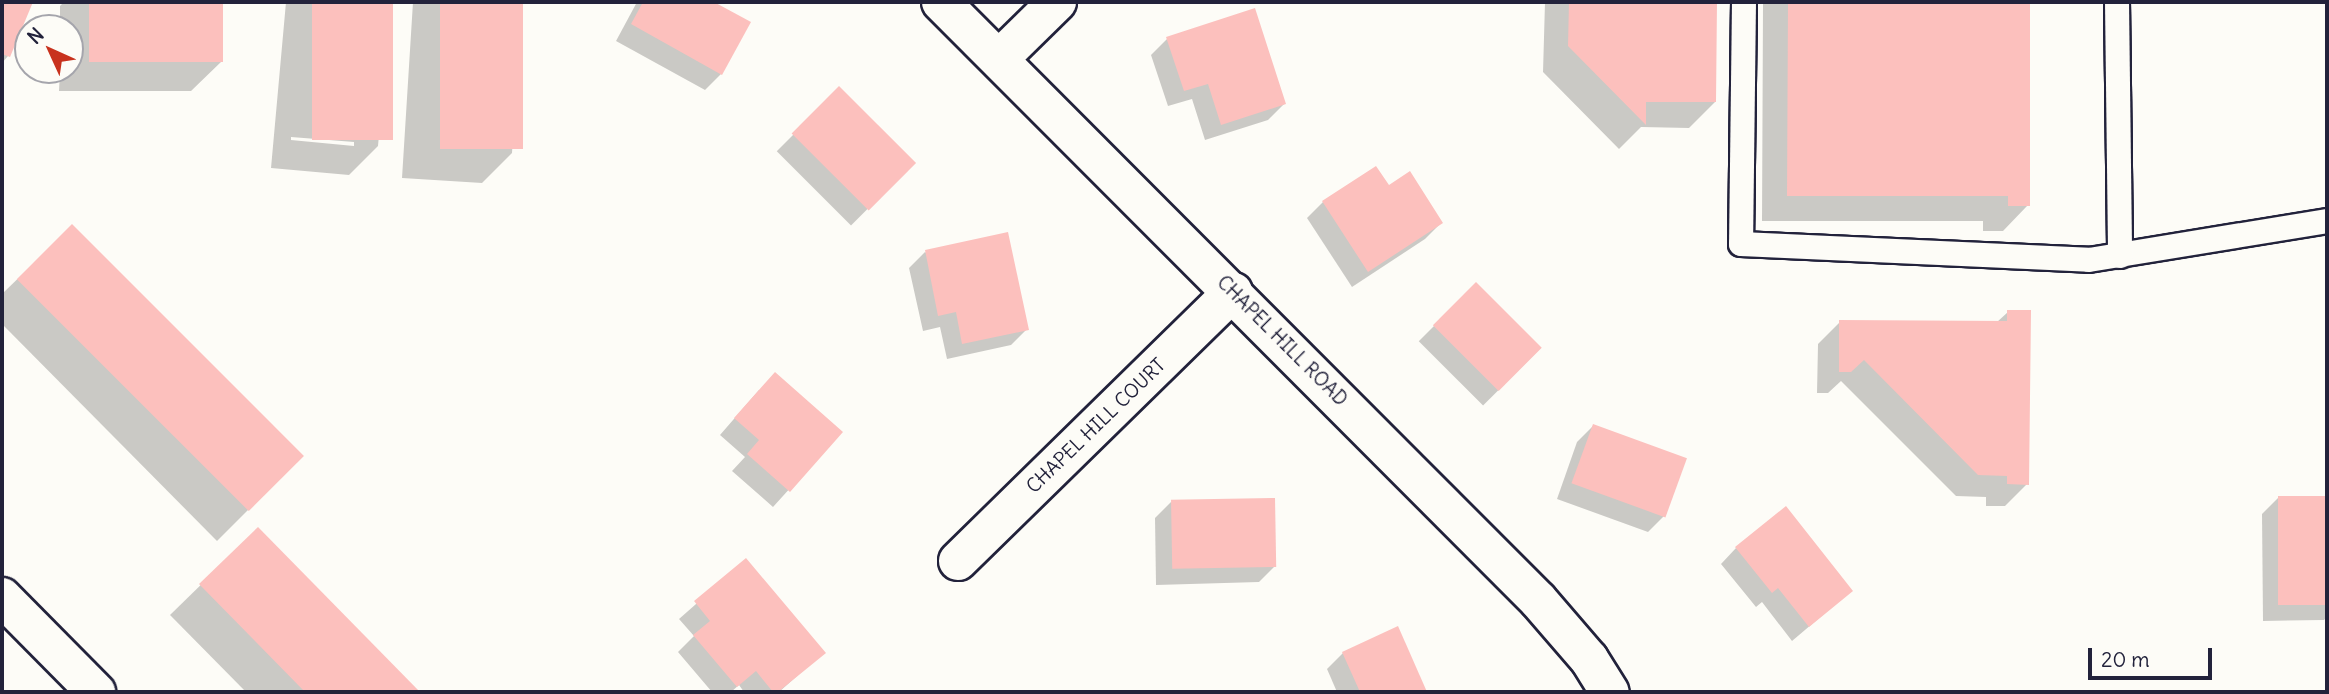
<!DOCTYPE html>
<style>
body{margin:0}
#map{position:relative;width:2329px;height:694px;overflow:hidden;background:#fdfcf7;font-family:Delius,sans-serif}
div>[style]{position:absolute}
.shadow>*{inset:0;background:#0003;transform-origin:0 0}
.building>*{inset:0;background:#fcc0bd;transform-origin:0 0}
.roads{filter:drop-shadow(2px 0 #22223b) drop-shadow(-2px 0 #22223b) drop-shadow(0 2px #22223b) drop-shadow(0 -2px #22223b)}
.service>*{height:24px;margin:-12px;padding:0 12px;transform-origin:12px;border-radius:12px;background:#fdfcf7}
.minor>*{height:38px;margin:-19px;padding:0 19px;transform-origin:19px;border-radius:19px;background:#fdfcf7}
span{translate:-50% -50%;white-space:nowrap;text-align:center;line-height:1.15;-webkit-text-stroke:5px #fdfcf7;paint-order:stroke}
.street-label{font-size:19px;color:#22223b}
.frame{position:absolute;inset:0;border:4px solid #22223b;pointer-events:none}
.north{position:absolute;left:14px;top:14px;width:70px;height:70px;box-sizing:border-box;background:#fdfcf7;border:2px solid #a5a5ac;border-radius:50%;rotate:315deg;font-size:19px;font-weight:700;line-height:28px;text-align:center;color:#22223b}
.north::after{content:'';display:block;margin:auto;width:24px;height:32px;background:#c8321e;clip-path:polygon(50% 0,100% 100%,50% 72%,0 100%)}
.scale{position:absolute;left:2088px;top:648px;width:124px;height:32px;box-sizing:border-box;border:4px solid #22223b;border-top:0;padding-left:9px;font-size:21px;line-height:24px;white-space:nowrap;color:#22223b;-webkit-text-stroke:5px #fdfcf7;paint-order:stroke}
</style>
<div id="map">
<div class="shadow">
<i style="clip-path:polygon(2px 2px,31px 2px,8px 56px,2px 63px)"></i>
<i style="clip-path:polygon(64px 2px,222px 2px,221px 62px,191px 91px,59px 91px,60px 70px,70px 70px,70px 28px,60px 28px,60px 6px)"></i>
<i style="clip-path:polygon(evenodd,286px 2px,391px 2px,378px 146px,349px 175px,271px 168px,286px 2px,291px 137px,354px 142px,354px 146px,291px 140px,291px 137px)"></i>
<i style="clip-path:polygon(413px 2px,521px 2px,512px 153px,482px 183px,402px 178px)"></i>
<i style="clip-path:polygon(637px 2px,711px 2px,749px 23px,721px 74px,705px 90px,616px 41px)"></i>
<i style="clip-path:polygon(1545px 2px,1716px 2px,1715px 102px,1689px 128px,1641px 127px,1619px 149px,1543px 72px)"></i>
<i style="clip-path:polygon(1763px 2px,2028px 2px,2028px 205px,2003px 231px,1983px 231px,1983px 221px,1762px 221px)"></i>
<i style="clip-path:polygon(1167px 39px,1284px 104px,1268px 120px,1205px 140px,1192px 99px,1168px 106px,1151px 55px)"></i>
<i style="left:839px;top:89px;width:105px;height:88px;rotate:45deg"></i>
<i style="clip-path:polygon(1388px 188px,1441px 223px,1425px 239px,1352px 287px,1307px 218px,1323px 202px)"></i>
<i style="clip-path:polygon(72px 226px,302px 456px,217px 541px,2px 324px,2px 294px)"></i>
<i style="clip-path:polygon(925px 252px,1027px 329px,1011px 345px,947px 359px,940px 327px,923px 331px,909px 268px)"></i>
<i style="left:1476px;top:284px;width:91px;height:81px;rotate:45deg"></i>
<i style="clip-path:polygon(2008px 312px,2027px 484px,2005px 506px,1986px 506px,1986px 497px,1956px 496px,1841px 381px,1828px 393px,1817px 393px,1818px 344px,1840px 322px,1997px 322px)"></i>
<i style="clip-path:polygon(759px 390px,841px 432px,773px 507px,732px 471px,745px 457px,720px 435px)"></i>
<i style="clip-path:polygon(1593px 426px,1664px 516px,1648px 532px,1557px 499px,1577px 442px)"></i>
<i style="clip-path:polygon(2278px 498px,2327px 498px,2327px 617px,2324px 620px,2263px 621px,2262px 514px)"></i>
<i style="clip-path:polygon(1171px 502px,1275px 566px,1259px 582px,1156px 585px,1155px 518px)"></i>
<i style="clip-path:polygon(258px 529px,418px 692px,246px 692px,170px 615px)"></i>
<i style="clip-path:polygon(1736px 548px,1851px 591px,1792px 641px,1762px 602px,1756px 607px,1721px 564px)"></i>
<i style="clip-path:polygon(746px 560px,823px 653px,779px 692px,744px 692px,739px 685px,731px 692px,712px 692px,678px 652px,694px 636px,679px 619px)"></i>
<i style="clip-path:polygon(1397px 628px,1425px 692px,1337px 692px,1327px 669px,1343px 653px)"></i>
</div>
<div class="building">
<i style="clip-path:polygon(2px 2px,33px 2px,10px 57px,2px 54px)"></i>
<i style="left:89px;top:2px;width:134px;height:60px"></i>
<i style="left:312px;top:2px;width:81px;height:138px"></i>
<i style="left:440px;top:2px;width:83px;height:147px"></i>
<i style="clip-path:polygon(643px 2px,714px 2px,751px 22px,722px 75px,631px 24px)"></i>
<i style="clip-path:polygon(1569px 2px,1717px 2px,1716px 102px,1646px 102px,1646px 125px,1568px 46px)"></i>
<i style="clip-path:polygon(1788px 2px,2030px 2px,2030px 206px,2008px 206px,2008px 196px,1787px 196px)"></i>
<i style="clip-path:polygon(1255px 8px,1286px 104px,1221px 125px,1208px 84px,1184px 91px,1166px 37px)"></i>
<i style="left:839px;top:86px;width:109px;height:67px;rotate:45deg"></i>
<i style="clip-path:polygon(1376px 166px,1389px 185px,1410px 171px,1443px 223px,1368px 272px,1322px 201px)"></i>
<i style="left:72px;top:224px;width:328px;height:78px;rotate:45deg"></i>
<i style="clip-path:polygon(1008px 232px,1029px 330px,962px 344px,956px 312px,938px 316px,925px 250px)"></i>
<i style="left:1476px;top:282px;width:93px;height:61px;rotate:45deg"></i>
<i style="clip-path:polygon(2007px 310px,2031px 310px,2029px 485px,2007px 484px,2007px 476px,1978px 475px,1864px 360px,1851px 372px,1839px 372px,1839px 320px,2007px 321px)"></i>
<i style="clip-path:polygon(775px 372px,843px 432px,790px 492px,747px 454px,759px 440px,734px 418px)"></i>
<i style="left:1593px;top:424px;width:100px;height:63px;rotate:20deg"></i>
<i style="left:2327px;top:496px;width:109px;height:49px;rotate:90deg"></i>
<i style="left:1275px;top:498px;width:69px;height:104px;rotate:89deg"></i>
<i style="clip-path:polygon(1786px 506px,1853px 591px,1809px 627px,1778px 588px,1772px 593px,1735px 547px)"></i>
<i style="clip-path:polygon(258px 527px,420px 692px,305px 692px,199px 584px)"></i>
<i style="clip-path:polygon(746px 558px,826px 653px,778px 692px,773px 692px,756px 671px,737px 687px,693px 635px,710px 621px,694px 601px)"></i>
<i style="clip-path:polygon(1398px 626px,1427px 692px,1360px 692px,1342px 652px)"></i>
</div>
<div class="roads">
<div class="service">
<i style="left:1744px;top:2px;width:242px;rotate:90.7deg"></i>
<i style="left:1741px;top:244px;width:348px;rotate:2.6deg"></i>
<i style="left:2089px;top:260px;width:241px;rotate:-9.3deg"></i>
<i style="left:2117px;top:2px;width:254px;rotate:89.3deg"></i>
</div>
<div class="minor">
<i style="left:941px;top:2px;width:845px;rotate:45.05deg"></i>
<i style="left:1538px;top:600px;width:78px;rotate:49.2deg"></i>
<i style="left:1589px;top:659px;width:39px;rotate:58deg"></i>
<i style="left:1000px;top:58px;width:80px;rotate:-44.5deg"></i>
<i style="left:958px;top:561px;width:385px;rotate:-44.4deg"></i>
<i style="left:2px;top:597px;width:134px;rotate:45.3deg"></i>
</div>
</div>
<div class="street-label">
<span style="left:1282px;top:341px;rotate:45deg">CHAPEL HILL ROAD</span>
<span style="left:1096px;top:426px;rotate:-44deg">CHAPEL HILL COURT</span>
</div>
<div class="frame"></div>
<div class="north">N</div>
<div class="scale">20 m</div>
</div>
